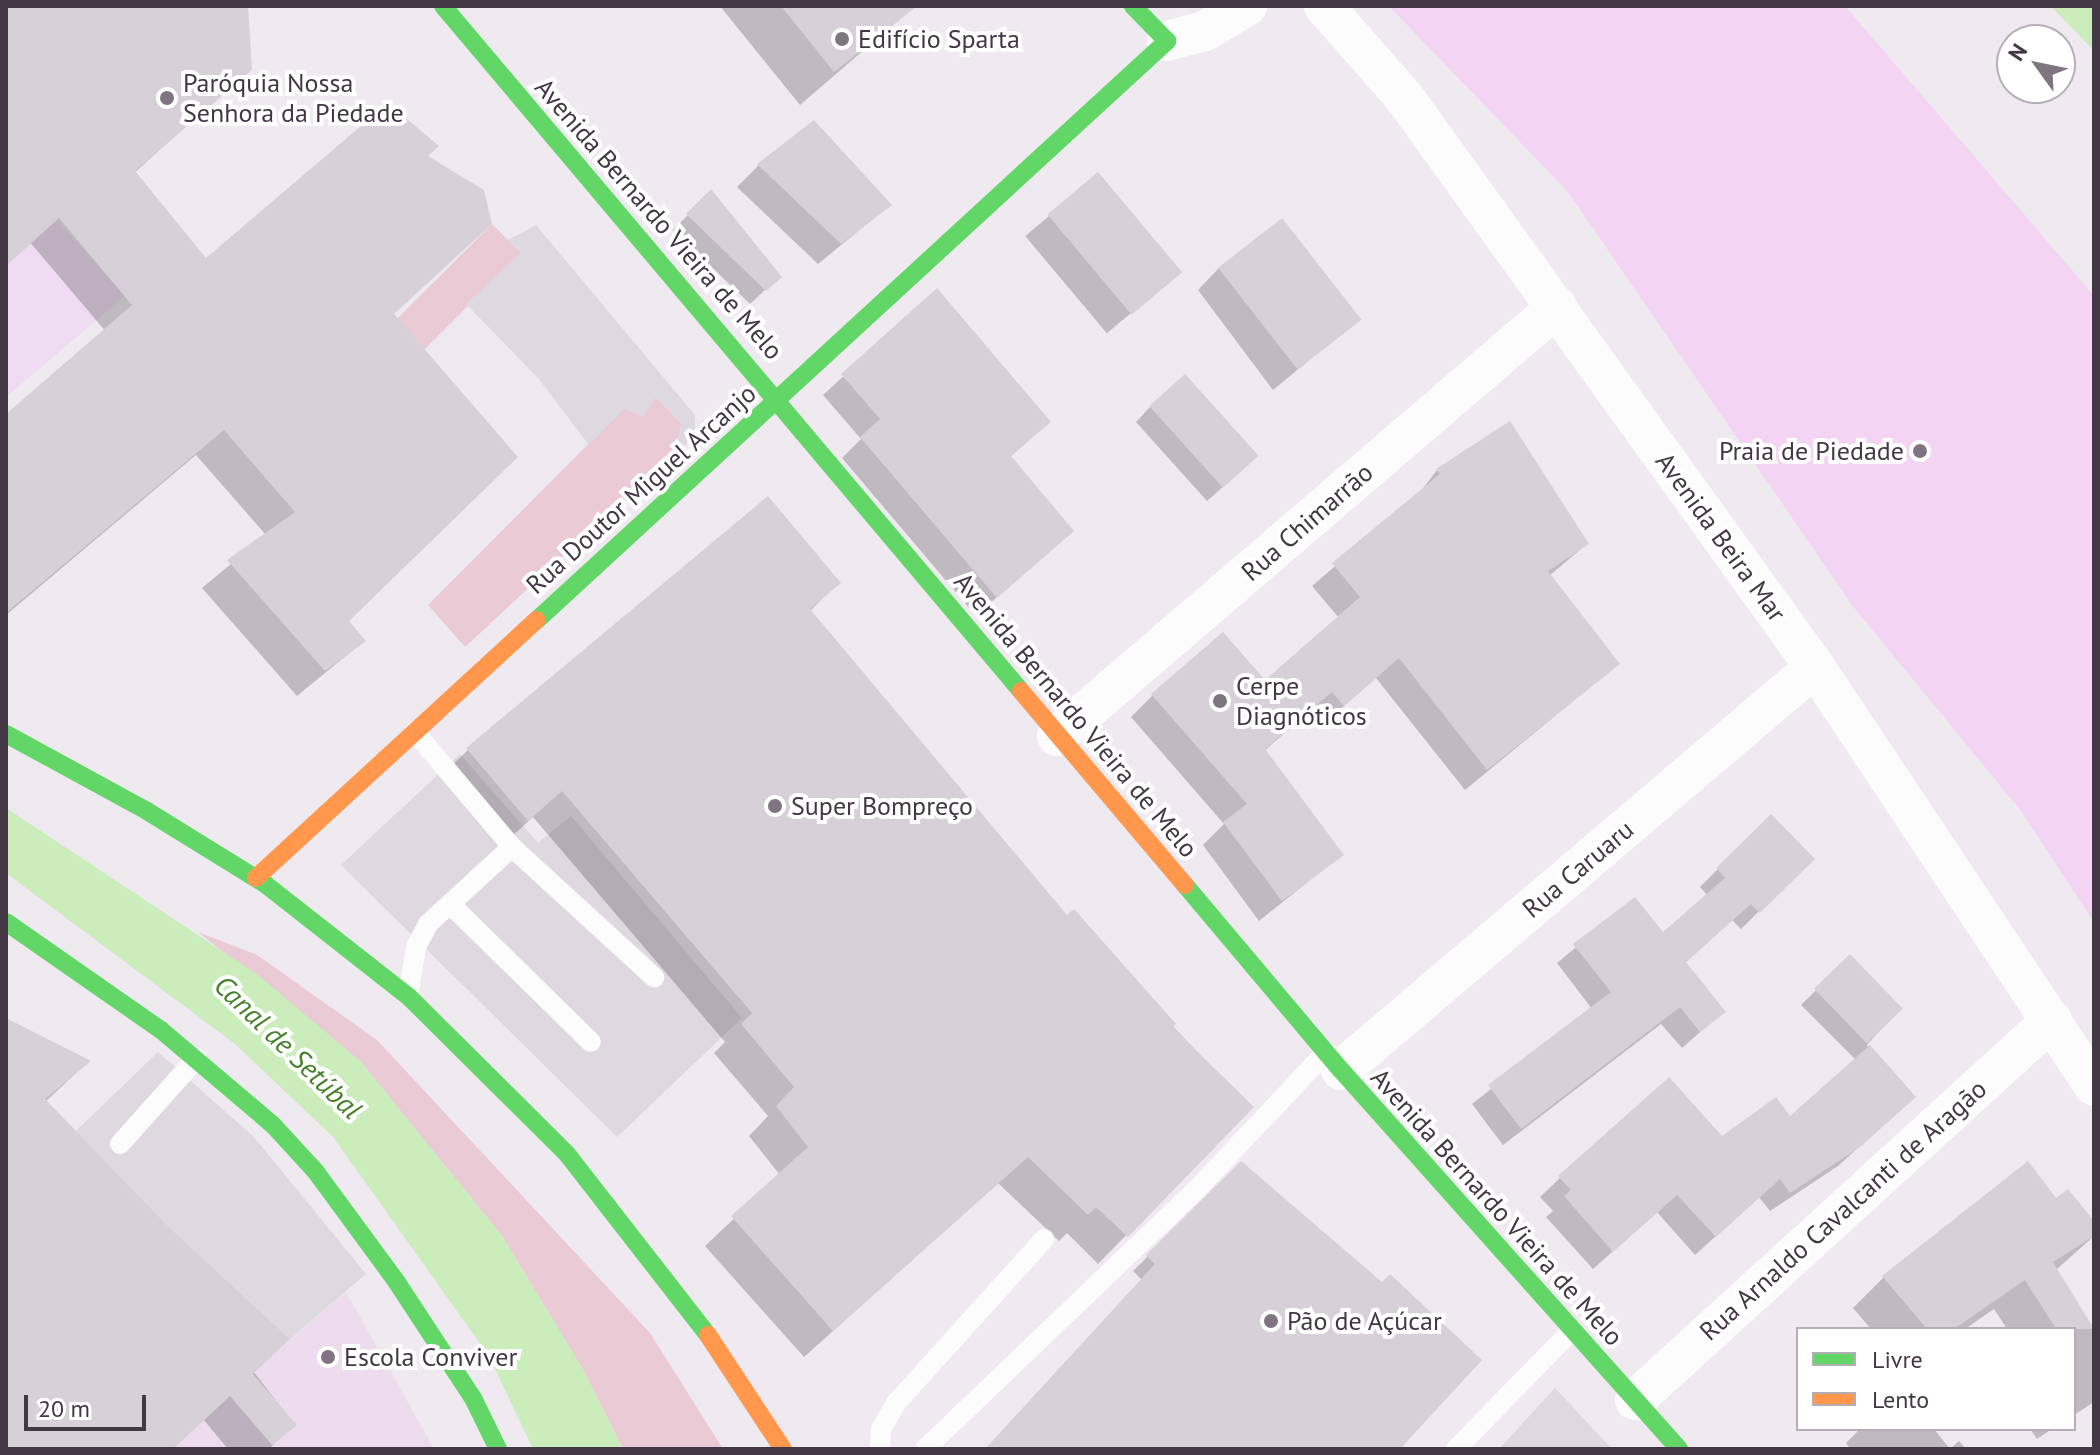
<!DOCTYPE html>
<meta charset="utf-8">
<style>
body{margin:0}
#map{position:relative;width:2100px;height:1455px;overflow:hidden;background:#efe9f0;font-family:"PT Sans",sans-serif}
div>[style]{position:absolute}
.commercial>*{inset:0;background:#efdcf2}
.education>*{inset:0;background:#eddcee}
.green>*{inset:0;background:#eacad5;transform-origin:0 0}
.sand>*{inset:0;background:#f3d4f2}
.parking>*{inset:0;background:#ded9df}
.water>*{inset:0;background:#cbecbb}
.shadow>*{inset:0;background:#0003;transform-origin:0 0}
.building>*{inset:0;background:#d7d0d8;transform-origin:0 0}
.lane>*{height:20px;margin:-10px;padding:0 10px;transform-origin:10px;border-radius:10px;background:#fdfcfd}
.street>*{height:40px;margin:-20px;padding:0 20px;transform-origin:20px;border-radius:20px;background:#fdfcfd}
.fast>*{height:18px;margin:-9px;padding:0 9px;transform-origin:9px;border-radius:9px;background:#63d668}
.slow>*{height:18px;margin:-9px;padding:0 9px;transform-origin:9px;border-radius:9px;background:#ff974d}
.dots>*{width:22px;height:22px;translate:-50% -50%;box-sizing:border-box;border:4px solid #fff;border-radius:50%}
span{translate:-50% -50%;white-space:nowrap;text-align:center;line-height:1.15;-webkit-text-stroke:8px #fff;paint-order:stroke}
.poi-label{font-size:26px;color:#433645}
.left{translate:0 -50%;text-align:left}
.right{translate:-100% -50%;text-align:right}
.street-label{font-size:26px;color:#433645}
.water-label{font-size:28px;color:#438027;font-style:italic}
.frame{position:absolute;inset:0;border:8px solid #433645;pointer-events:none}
.legend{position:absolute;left:1796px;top:1327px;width:280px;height:104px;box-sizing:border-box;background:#fff;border:2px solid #b4afb5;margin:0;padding:10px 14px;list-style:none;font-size:24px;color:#433645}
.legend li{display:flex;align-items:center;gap:16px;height:40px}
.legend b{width:40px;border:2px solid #b4afb5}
.north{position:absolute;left:1996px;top:24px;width:80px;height:80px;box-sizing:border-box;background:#fff;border:2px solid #b4afb5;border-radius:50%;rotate:303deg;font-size:22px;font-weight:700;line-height:32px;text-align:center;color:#433645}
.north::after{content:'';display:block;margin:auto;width:28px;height:36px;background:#7f7581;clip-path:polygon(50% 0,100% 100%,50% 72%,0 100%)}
.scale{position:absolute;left:24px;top:1395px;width:122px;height:36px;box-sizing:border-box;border:4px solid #433645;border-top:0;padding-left:10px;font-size:24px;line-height:28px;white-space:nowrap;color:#433645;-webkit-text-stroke:6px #fff;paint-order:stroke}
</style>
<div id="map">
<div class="commercial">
<i style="clip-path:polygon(6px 163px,125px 296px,6px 397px)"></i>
</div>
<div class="education">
<i style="clip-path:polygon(346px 1292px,434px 1449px,173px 1449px,290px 1339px)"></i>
</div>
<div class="green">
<i style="left:492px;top:224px;width:41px;height:150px;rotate:45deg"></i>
<i style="clip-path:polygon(656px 397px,682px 424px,672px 455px,465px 647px,428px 605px,624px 408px)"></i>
<i style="clip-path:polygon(198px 932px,257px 955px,377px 1040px,650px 1333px,723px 1449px,623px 1449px,582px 1368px,502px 1236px,360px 1061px)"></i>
</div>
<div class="sand">
<i style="clip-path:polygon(1389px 6px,1845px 6px,2094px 296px,2094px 922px,2021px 811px,1852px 605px,1568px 192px)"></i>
</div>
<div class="parking">
<i style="clip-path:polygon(536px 225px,695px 415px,695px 437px,672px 455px,682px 424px,656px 397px,643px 417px,624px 409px,589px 445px,538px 378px,466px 304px,521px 253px,508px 240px)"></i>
<i style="clip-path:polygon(460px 754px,538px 843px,571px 816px,742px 1018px,617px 1137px,341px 865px)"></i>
<i style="clip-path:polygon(158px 1052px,254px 1137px,366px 1274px,290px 1339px,170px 1228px,76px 1131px)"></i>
<i style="clip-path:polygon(1555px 1388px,1612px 1449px,1499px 1449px)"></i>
</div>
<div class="water">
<i style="clip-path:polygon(2051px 6px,2094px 6px,2094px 51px)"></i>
<i style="clip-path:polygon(6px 808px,258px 975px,360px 1061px,502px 1236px,582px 1368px,623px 1449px,533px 1449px,489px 1356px,333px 1137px,235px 1044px,6px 873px)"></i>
</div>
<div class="shadow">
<i style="clip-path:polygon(7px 6px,246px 6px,250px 69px,134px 173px,205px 261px,425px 157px,392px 315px,347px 621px,364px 641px,297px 696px,202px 588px,266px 535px,196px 455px,6px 615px,6px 419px,107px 333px,6px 214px)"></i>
<i style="clip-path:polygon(720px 6px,915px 6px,800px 105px)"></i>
<i style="clip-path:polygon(759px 165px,890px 205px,818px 264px,737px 187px)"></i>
<i style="left:1098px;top:175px;width:127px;height:95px;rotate:50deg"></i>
<i style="clip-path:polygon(711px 192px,779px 277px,750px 304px,673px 230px)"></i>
<i style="clip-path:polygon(1219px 268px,1358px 320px,1273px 390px,1198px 290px)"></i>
<i style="clip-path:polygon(937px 291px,1048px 422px,1010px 457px,1054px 546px,976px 616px,842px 458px,861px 439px,823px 395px)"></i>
<i style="clip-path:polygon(1150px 407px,1241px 471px,1207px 501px,1136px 422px)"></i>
<i style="clip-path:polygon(1437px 470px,1587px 544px,1549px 576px,1618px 664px,1465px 790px,1376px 678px,1321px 726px,1309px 712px,1264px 751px,1341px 855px,1259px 921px,1203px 845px,1224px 824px,1131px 717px,1153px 695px,1264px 683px,1339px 618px,1312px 586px,1418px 495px)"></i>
<i style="clip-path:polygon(838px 583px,809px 612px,1067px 918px,1251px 1107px,1098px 1264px,1067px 1233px,1059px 1241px,998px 1183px,804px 1357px,705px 1246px,780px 1175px,749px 1136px,768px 1116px,714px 1053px,725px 1042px,533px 817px,499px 848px,440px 777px,468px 750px)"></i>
<i style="clip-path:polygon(1771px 816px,1812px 859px,1741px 929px,1732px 920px,1685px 963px,1723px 1012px,1682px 1048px,1661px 1024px,1503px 1145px,1472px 1104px,1592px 1009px,1557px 963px,1634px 899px,1663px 935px,1708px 896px,1700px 887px)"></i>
<i style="clip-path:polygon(1850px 957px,1900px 1008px,1867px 1045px,1914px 1097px,1838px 1166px,1770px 1211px,1759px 1197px,1695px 1255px,1657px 1212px,1593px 1269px,1546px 1217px,1553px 1211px,1540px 1197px,1560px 1178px,1790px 1119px,1856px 1060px,1801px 1005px)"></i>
<i style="clip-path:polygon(6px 1021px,88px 1062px,45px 1102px,294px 1424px,269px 1449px,228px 1449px,203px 1419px,171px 1449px,6px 1449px)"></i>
<i style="clip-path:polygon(1241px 1164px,1397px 1449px,986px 1449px,1142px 1280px,1133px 1271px)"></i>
<i style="clip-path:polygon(2027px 1164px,2056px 1201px,2094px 1225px,2094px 1236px,2056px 1270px,2094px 1329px,2094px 1402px,2074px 1415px,2074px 1329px,2007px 1329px,1994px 1309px,1965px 1329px,1871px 1329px,1853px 1308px,1883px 1278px)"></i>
<i style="clip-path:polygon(1860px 1429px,1934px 1429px,1950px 1449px,1959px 1441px,1966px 1449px,1850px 1449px,1846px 1443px)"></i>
<i style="clip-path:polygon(2030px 1429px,2052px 1429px,2037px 1439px)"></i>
</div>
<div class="building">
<i style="clip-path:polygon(6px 6px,248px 6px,252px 70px,135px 171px,206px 258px,388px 103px,439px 146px,428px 156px,484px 190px,492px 224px,394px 314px,518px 457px,349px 621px,366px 641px,325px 671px,227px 560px,295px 512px,224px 430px,6px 613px,6px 414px,132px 305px,59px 218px,6px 266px)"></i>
<i style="clip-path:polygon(781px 6px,917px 6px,834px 72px)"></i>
<i style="clip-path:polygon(814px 120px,892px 205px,841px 244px,757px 164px)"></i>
<i style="left:1098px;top:172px;width:131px;height:66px;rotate:50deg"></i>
<i style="clip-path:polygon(711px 189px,782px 277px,766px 291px,686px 214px)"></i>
<i style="left:1282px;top:218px;width:129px;height:81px;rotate:52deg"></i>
<i style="clip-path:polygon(937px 288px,1051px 422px,1011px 456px,1074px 531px,997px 598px,860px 437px,880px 419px,841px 374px)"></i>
<i style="left:1185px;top:374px;width:110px;height:48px;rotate:48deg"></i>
<i style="clip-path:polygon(1510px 421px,1589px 544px,1548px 571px,1620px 664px,1487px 770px,1399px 658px,1344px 706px,1332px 692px,1265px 749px,1344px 855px,1282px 901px,1223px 822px,1247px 804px,1151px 694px,1223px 632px,1265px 680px,1360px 597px,1332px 563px,1440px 474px,1436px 469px)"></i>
<i style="clip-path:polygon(768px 496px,841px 583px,810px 609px,1067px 915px,1074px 909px,1176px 1024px,1172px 1027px,1254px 1107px,1128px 1237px,1096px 1207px,1088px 1215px,1028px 1157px,833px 1331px,731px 1216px,808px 1147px,776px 1106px,794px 1087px,741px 1024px,752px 1013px,562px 791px,528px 821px,466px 748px)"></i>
<i style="clip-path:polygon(1771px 814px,1815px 859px,1760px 913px,1751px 904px,1686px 962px,1726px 1012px,1700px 1032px,1680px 1007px,1521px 1129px,1488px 1085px,1611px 992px,1573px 944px,1635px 897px,1663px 932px,1725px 878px,1716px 868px)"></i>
<i style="left:1850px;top:954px;width:76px;height:50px;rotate:46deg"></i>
<i style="clip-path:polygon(6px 1018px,91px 1061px,45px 1099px,170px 1228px,290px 1339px,253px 1374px,297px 1425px,272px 1445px,230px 1396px,173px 1449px,6px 1449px)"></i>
<i style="clip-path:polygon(1870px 1045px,1916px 1097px,1860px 1147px,1790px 1193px,1780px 1179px,1716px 1237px,1677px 1195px,1613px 1252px,1564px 1196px,1571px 1190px,1558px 1176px,1669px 1077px,1722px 1136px,1776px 1097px,1790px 1116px)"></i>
<i style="clip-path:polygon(1241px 1161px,1382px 1282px,1390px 1274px,1482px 1360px,1400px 1449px,985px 1449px,1155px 1264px,1146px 1255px)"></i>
<i style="clip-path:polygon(2028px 1161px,2056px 1198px,2068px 1189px,2094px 1221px,2094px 1236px,2053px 1262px,2094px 1329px,2056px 1329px,2025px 1280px,1954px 1329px,1927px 1329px,1882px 1276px)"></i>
</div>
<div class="lane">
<i style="left:415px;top:732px;width:150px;rotate:49.9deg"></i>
<i style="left:450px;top:904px;width:197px;rotate:44.4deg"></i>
<i style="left:408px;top:996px;width:50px;rotate:-80.7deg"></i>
<i style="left:416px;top:947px;width:26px;rotate:-62deg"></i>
<i style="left:428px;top:924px;width:114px;rotate:-42.5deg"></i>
<i style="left:512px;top:847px;width:193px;rotate:42.5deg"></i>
<i style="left:120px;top:1144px;width:115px;rotate:-48.2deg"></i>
<i style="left:880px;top:1449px;width:20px;rotate:-87deg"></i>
<i style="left:881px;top:1429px;width:30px;rotate:-60deg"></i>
<i style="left:896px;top:1403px;width:221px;rotate:-47.9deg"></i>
<i style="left:925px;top:1449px;width:378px;rotate:-43.7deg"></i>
<i style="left:1198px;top:1188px;width:187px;rotate:-46.7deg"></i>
<i style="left:1456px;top:1449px;width:166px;rotate:-45.7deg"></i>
</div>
<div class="street">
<i style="left:1324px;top:6px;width:121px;rotate:48.7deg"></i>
<i style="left:1404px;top:97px;width:703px;rotate:54.21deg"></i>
<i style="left:1815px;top:667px;width:503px;rotate:56.34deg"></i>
<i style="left:1167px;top:41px;width:39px;rotate:-15deg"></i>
<i style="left:1205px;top:31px;width:49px;rotate:-30.8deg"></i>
<i style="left:1057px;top:736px;width:659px;rotate:-40.63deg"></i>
<i style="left:1341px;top:1070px;width:622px;rotate:-40.37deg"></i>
<i style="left:1635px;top:1400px;width:564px;rotate:-42.34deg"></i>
</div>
<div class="fast">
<i style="left:443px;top:6px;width:896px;rotate:49.84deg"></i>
<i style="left:537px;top:620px;width:856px;rotate:-42.58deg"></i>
<i style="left:1167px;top:41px;width:49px;rotate:-134.2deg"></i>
<i style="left:6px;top:734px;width:161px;rotate:28.6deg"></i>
<i style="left:147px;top:811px;width:139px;rotate:31.7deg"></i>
<i style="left:265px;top:884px;width:182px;rotate:38.1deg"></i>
<i style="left:408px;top:996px;width:224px;rotate:44.8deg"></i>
<i style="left:567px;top:1154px;width:229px;rotate:52.1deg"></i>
<i style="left:1185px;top:885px;width:242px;rotate:49.9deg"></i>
<i style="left:1341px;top:1070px;width:508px;rotate:48.27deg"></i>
<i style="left:6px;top:922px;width:189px;rotate:34.9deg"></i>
<i style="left:161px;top:1030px;width:147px;rotate:40.3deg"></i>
<i style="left:273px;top:1125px;width:64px;rotate:47.5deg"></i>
<i style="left:316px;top:1172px;width:135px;rotate:53.7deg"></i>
<i style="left:396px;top:1281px;width:140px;rotate:56.7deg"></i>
<i style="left:473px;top:1398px;width:57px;rotate:63.9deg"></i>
</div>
<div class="slow">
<i style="left:1021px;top:691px;width:254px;rotate:49.8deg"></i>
<i style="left:256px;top:878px;width:381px;rotate:-42.6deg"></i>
<i style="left:708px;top:1335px;width:136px;rotate:56.7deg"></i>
</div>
<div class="dots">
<i style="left:842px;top:39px;background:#7f7581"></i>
<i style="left:167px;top:98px;background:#7f7581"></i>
<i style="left:1920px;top:451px;background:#7f7581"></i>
<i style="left:1220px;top:701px;background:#7f7581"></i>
<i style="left:775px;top:806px;background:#7f7581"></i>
<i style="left:1271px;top:1321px;background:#7f7581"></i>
<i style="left:328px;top:1357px;background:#7f7581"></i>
</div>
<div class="poi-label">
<span class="left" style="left:858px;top:39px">Edifício Sparta</span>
<span class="left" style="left:183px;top:98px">Paróquia Nossa<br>Senhora da Piedade</span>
<span class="right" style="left:1904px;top:451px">Praia de Piedade</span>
<span class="left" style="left:1236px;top:701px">Cerpe<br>Diagnóticos</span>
<span class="left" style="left:791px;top:806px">Super Bompreço</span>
<span class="left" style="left:1287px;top:1321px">Pão de Açúcar</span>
<span class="left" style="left:344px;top:1357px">Escola Conviver</span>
</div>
<div class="street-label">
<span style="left:659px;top:219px;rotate:49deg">Avenida Bernardo Vieira de Melo</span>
<span style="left:641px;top:489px;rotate:-42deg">Rua Doutor Miguel Arcanjo</span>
<span style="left:1307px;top:522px;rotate:-41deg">Rua Chimarrão</span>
<span style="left:1721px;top:537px;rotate:54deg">Avenida Beira Mar</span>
<span style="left:1076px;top:715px;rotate:50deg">Avenida Bernardo Vieira de Melo</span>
<span style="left:1578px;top:869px;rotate:-40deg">Rua Caruaru</span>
<span style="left:1497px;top:1207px;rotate:48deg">Avenida Bernardo Vieira de Melo</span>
<span style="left:1843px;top:1210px;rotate:-42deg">Rua Arnaldo Cavalcanti de Aragão</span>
</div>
<div class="water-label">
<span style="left:288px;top:1047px;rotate:44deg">Canal de Setúbal</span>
</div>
<div class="frame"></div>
<ul class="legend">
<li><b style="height:10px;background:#63d668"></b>Livre</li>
<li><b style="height:10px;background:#ff974d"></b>Lento</li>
</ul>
<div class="north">N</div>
<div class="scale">20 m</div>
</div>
